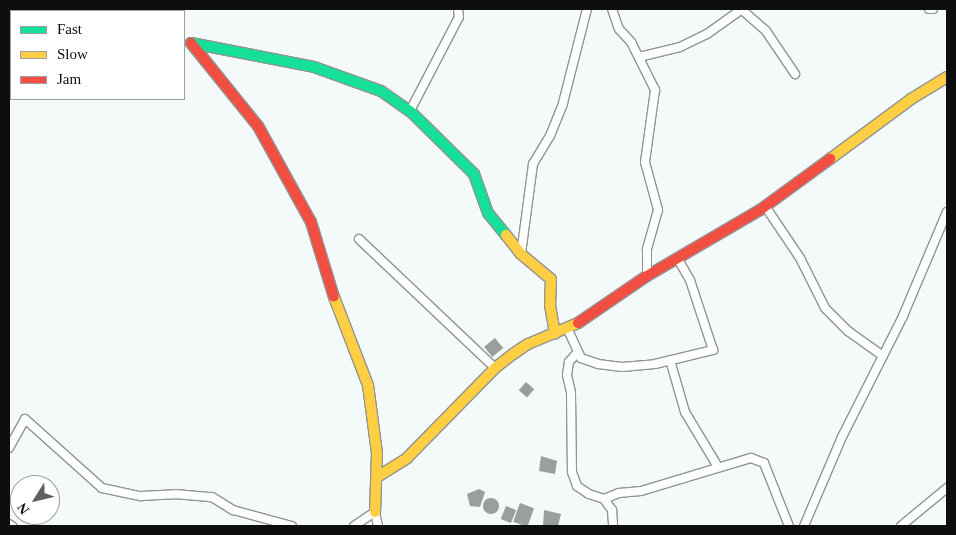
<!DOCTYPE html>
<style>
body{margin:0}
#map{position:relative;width:956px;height:535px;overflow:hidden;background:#f4f9fa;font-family:Georgia,serif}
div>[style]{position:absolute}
.building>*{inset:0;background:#999e9e;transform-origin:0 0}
.round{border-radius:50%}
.roads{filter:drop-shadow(1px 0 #929494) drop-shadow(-1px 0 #929494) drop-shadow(0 1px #929494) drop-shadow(0 -1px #929494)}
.street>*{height:8px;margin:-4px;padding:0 4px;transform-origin:4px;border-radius:4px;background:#fdfefe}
.fast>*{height:10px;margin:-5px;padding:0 5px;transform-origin:5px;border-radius:5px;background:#16e098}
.slow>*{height:10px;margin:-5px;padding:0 5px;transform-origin:5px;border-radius:5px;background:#ffcf43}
.jam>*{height:10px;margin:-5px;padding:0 5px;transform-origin:5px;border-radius:5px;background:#f24e42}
span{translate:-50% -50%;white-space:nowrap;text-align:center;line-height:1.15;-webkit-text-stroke:5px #fff;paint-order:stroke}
.frame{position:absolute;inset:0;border:10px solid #0e0e0e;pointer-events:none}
.legend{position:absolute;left:10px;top:10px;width:175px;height:90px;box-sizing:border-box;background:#fff;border:1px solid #9f9f9f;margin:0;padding:6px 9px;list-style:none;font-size:15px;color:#0e0e0e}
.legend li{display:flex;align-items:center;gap:10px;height:25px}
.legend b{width:25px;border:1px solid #9f9f9f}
.north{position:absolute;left:10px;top:475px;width:50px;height:50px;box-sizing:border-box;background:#fff;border:1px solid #9f9f9f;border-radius:50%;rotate:234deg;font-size:14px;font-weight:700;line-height:20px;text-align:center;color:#0e0e0e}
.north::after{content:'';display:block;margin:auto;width:18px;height:22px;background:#5e6061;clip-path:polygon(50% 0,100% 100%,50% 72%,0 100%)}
</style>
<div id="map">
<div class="building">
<i style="left:495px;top:338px;width:13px;height:14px;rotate:51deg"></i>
<i style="left:526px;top:382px;width:11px;height:11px;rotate:41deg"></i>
<i style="clip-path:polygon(541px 456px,557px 461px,555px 474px,539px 471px)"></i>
<i style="clip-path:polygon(479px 489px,485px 492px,480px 507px,470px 506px,467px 494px)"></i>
<i class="round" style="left:483px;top:498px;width:16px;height:16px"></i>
<i style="left:520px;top:503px;width:15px;height:20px;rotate:20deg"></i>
<i style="left:506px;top:506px;width:11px;height:14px;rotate:22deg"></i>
<i style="clip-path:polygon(544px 510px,561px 514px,558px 526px,543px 526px)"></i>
</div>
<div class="roads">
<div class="street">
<i style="left:612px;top:9px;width:21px;rotate:71deg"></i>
<i style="left:619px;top:29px;width:18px;rotate:47deg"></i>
<i style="left:631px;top:42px;width:54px;rotate:63.4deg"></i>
<i style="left:655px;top:90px;width:73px;rotate:97.9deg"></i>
<i style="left:645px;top:162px;width:50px;rotate:74.8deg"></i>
<i style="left:658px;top:210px;width:41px;rotate:105.8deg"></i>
<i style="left:647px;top:249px;width:27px;rotate:90deg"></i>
<i style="left:741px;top:9px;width:33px;rotate:41deg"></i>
<i style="left:766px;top:31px;width:52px;rotate:56deg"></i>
<i style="left:929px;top:9px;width:4px"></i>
<i style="left:639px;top:57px;width:42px;rotate:-13.7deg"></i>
<i style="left:680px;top:47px;width:30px;rotate:-26deg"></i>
<i style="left:707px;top:34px;width:43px;rotate:-35.5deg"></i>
<i style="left:410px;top:111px;width:106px;rotate:-62.5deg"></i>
<i style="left:459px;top:17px;width:8px;rotate:-97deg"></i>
<i style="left:765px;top:206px;width:63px;rotate:56.1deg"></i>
<i style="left:800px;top:258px;width:56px;rotate:63.4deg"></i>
<i style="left:825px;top:308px;width:33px;rotate:45deg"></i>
<i style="left:848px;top:331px;width:43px;rotate:35.5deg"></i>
<i style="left:359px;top:239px;width:187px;rotate:43.5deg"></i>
<i style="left:521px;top:254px;width:91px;rotate:-82.4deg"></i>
<i style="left:533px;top:164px;width:33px;rotate:-59deg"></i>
<i style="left:550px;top:136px;width:35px;rotate:-68deg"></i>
<i style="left:563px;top:103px;width:97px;rotate:-75.7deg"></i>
<i style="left:568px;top:330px;width:31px;rotate:65deg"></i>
<i style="left:581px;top:358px;width:18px;rotate:19deg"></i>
<i style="left:598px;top:364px;width:24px;rotate:7deg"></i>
<i style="left:622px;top:367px;width:33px;rotate:-5deg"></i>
<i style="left:655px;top:364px;width:60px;rotate:-13.6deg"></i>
<i style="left:713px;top:350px;width:74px;rotate:-108.2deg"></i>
<i style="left:690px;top:280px;width:24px;rotate:-120deg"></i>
<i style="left:577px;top:353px;width:12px;rotate:132deg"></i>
<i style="left:569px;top:362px;width:13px;rotate:99deg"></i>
<i style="left:567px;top:375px;width:18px;rotate:77deg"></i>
<i style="left:571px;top:393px;width:79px;rotate:89.3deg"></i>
<i style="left:572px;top:472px;width:15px;rotate:70deg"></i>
<i style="left:577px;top:486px;width:14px;rotate:34deg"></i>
<i style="left:589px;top:494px;width:16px;rotate:18deg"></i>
<i style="left:604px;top:499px;width:14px;rotate:54deg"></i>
<i style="left:612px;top:510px;width:16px;rotate:86deg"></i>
<i style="left:670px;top:360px;width:54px;rotate:73.9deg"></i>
<i style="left:685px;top:412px;width:64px;rotate:59deg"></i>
<i style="left:9px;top:448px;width:33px;rotate:-61deg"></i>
<i style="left:25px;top:419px;width:103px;rotate:41.9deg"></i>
<i style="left:102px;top:488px;width:40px;rotate:12deg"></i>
<i style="left:141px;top:496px;width:34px;rotate:-3deg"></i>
<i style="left:175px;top:494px;width:37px;rotate:5deg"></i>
<i style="left:212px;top:497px;width:25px;rotate:32deg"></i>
<i style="left:233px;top:510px;width:61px;rotate:15.2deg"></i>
<i style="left:604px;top:499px;width:16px;rotate:-22deg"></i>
<i style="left:619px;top:493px;width:22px;rotate:-5deg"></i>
<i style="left:641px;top:491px;width:115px;rotate:-16.7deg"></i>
<i style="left:751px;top:458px;width:14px;rotate:21deg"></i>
<i style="left:764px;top:463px;width:68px;rotate:68.4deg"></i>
<i style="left:9px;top:524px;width:4px;rotate:34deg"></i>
<i style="left:354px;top:526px;width:25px;rotate:-34deg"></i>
<i style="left:375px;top:512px;width:14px;rotate:78deg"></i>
<i style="left:804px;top:526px;width:97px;rotate:-66.9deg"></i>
<i style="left:842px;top:437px;width:136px;rotate:-63.2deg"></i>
<i style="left:903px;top:316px;width:113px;rotate:-67.1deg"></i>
<i style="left:901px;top:526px;width:60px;rotate:-39.6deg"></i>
</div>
<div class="fast">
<i style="left:191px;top:43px;width:125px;rotate:11deg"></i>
<i style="left:314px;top:67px;width:71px;rotate:19.7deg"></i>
<i style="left:381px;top:91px;width:35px;rotate:35deg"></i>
<i style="left:410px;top:111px;width:90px;rotate:44.5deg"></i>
<i style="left:474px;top:174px;width:41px;rotate:70.3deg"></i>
<i style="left:488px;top:213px;width:28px;rotate:51deg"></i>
</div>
<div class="slow">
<i style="left:830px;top:159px;width:101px;rotate:-36.5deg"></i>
<i style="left:911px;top:99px;width:42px;rotate:-31.4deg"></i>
<i style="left:506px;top:235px;width:24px;rotate:52deg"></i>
<i style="left:521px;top:254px;width:39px;rotate:40deg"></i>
<i style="left:551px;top:279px;width:26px;rotate:92deg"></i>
<i style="left:550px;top:305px;width:29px;rotate:80deg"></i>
<i style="left:334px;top:297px;width:94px;rotate:68.9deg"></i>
<i style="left:368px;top:385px;width:69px;rotate:82.5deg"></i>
<i style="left:377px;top:453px;width:59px;rotate:91.9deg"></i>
<i style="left:377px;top:477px;width:36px;rotate:-32deg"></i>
<i style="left:407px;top:458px;width:126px;rotate:-45.6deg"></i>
<i style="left:495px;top:368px;width:23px;rotate:-38deg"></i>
<i style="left:513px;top:354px;width:18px;rotate:-34deg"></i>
<i style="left:528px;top:344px;width:54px;rotate:-22.8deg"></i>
</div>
<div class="jam">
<i style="left:191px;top:43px;width:107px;rotate:51.1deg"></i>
<i style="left:258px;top:126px;width:110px;rotate:61.1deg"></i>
<i style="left:311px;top:222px;width:78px;rotate:73deg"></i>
<i style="left:578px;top:323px;width:83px;rotate:-34.3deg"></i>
<i style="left:647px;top:276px;width:131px;rotate:-30.3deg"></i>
<i style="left:760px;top:210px;width:87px;rotate:-36.1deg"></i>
</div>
</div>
<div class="frame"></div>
<ul class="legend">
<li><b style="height:6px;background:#16e098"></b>Fast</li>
<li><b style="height:6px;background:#ffcf43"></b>Slow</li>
<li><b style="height:6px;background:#f24e42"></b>Jam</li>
</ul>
<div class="north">N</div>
</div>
